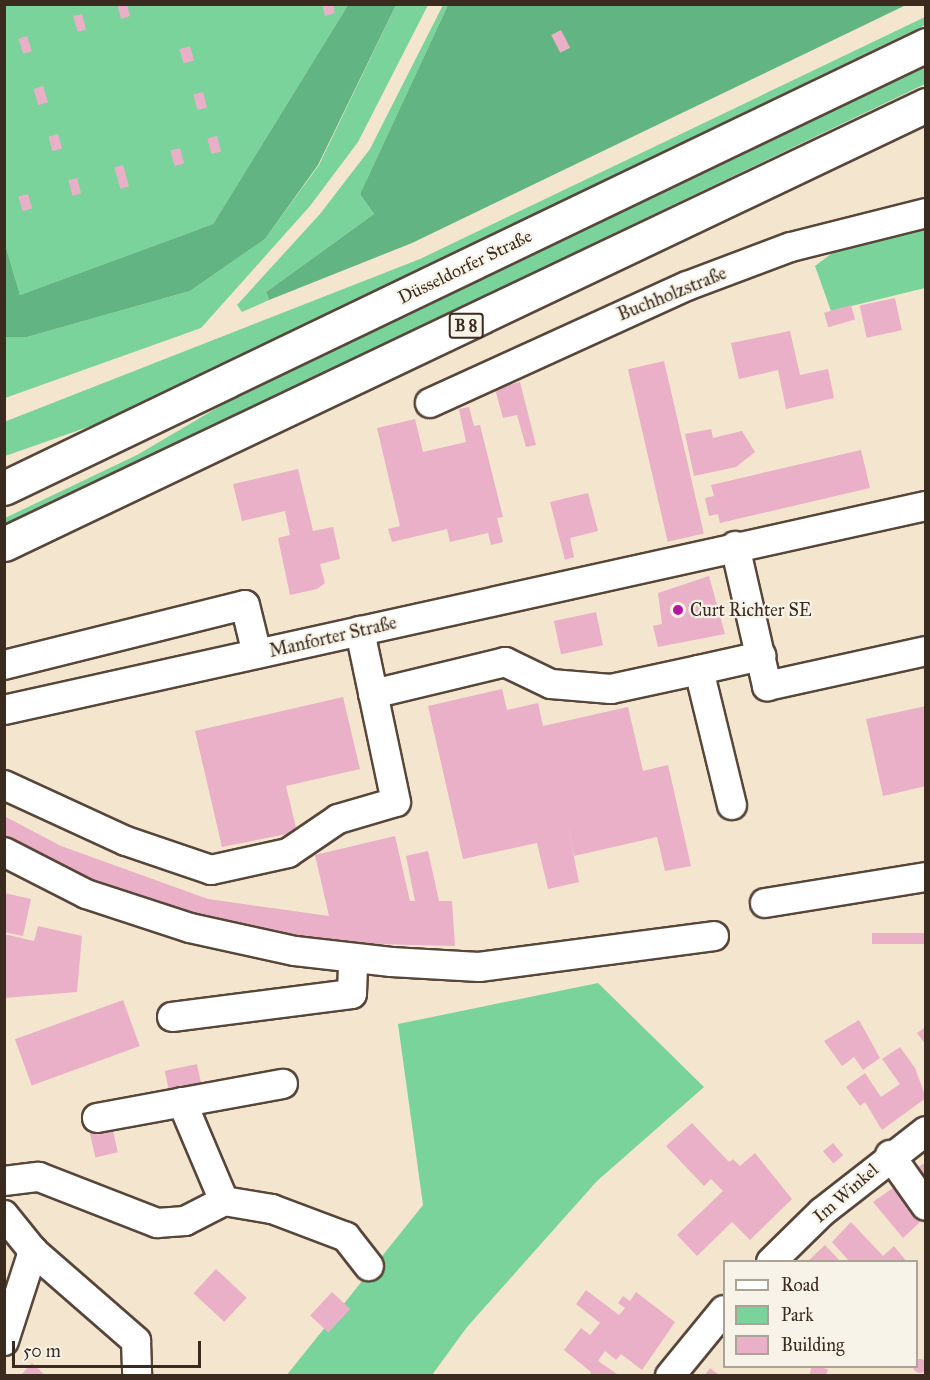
<!DOCTYPE html>
<meta charset="utf-8">
<style>
body{margin:0}
#map{position:relative;width:930px;height:1380px;overflow:hidden;background:#f4e5cf;font-family:"IM FELL Great Primer",serif}
div>[style]{position:absolute}
.green>*{inset:0;background:#79d39a}
.forest>*{inset:0;background:#62b582}
.building>*{inset:0;background:#eab0c8;transform-origin:0 0}
.round{border-radius:50%}
.roads{filter:drop-shadow(2px 0 #574639) drop-shadow(-2px 0 #574639) drop-shadow(0 2px #574639) drop-shadow(0 -2px #574639)}
.minor>*{height:28px;margin:-14px;padding:0 14px;transform-origin:14px;border-radius:14px;background:#fff}
.major>*{height:33px;margin:-16.5px;padding:0 16.5px;transform-origin:16.5px;border-radius:16.5px;background:#fff}
.dots>*{width:16px;height:16px;translate:-50% -50%;box-sizing:border-box;border:3px solid #f7f3e8;border-radius:50%}
span{translate:-50% -50%;white-space:nowrap;text-align:center;line-height:1.15;-webkit-text-stroke:4.5px #f7f3e8;paint-order:stroke}
.shield-label span{padding:2px 4px;background:#f7f3e8;border:2px solid;border-radius:4px;-webkit-text-stroke-width:0}
.shield-label{font-size:16px;color:#3b2a1e;font-weight:700}
.street-label{font-size:18px;color:#3b2a1e}
.poi-label{font-size:18px;color:#3b2a1e}
.left{translate:0 -50%;text-align:left}
.frame{position:absolute;inset:0;border:6px solid #3b2a1e;pointer-events:none}
.legend{position:absolute;left:723px;top:1260px;width:195px;height:108px;box-sizing:border-box;background:#f7f3e8;border:2px solid #aca397;margin:0;padding:8px 10px;list-style:none;font-size:18px;color:#3b2a1e}
.legend li{display:flex;align-items:center;gap:12px;height:30px}
.legend b{width:30px;border:2px solid #aca397}
.scale{position:absolute;left:12px;top:1341px;width:189px;height:27px;box-sizing:border-box;border:3px solid #3b2a1e;border-top:0;padding-left:8px;font-size:18px;line-height:21px;white-space:nowrap;color:#3b2a1e;-webkit-text-stroke:4px #f7f3e8;paint-order:stroke}
</style>
<div id="map">
<div class="green">
<i style="clip-path:polygon(4px 5px,348px 5px,213px 224px,20px 295px,5px 244px)"></i>
<i style="clip-path:polygon(396px 5px,428px 5px,358px 142px,310px 206px,201px 328px,5px 398px,4px 337px,27px 337px,190px 291px,265px 239px,319px 165px)"></i>
<i style="clip-path:polygon(443px 5px,448px 5px,360px 194px,374px 214px,266px 292px,269px 300px,242px 312px,237px 305px,320px 214px,370px 149px)"></i>
<i style="clip-path:polygon(925px 17px,925px 25px,108px 420px,5px 456px,4px 422px,420px 259px)"></i>
<i style="clip-path:polygon(925px 62px,925px 84px,5px 526px,5px 518px,137px 455px,244px 392px)"></i>
<i style="clip-path:polygon(925px 228px,925px 288px,831px 311px,815px 266px,839px 248px)"></i>
<i style="clip-path:polygon(598px 983px,704px 1087px,597px 1181px,467px 1327px,432px 1375px,286px 1376px,423px 1205px,398px 1024px)"></i>
</div>
<div class="forest">
<i style="clip-path:polygon(348px 5px,396px 5px,318px 165px,265px 239px,190px 291px,27px 337px,5px 337px,5px 244px,20px 295px,213px 224px)"></i>
<i style="clip-path:polygon(448px 5px,906px 5px,412px 243px,269px 300px,266px 292px,374px 214px,360px 194px)"></i>
</div>
<div class="building">
<i style="clip-path:polygon(117px 4px,127px 4px,130px 16px,121px 19px)"></i>
<i style="clip-path:polygon(322px 4px,333px 4px,335px 13px,325px 16px)"></i>
<i style="left:82px;top:14px;width:16px;height:9px;rotate:75deg"></i>
<i style="left:561px;top:30px;width:20px;height:11px;rotate:63deg"></i>
<i style="left:27px;top:36px;width:16px;height:9px;rotate:72deg"></i>
<i style="left:190px;top:46px;width:15px;height:11px;rotate:74deg"></i>
<i style="left:43px;top:86px;width:17px;height:10px;rotate:73deg"></i>
<i style="left:203px;top:92px;width:16px;height:10px;rotate:75deg"></i>
<i style="left:58px;top:134px;width:15px;height:10px;rotate:74deg"></i>
<i style="left:217px;top:136px;width:16px;height:10px;rotate:75deg"></i>
<i style="left:180px;top:148px;width:16px;height:10px;rotate:75deg"></i>
<i style="left:123px;top:165px;width:22px;height:9px;rotate:74deg"></i>
<i style="left:77px;top:178px;width:16px;height:9px;rotate:75deg"></i>
<i style="left:28px;top:194px;width:15px;height:10px;rotate:74deg"></i>
<i style="left:895px;top:298px;width:33px;height:36px;rotate:78deg"></i>
<i style="left:851px;top:305px;width:15px;height:28px;rotate:74deg"></i>
<i style="clip-path:polygon(790px 331px,800px 375px,828px 369px,834px 398px,786px 409px,778px 370px,739px 379px,731px 343px)"></i>
<i style="left:664px;top:361px;width:177px;height:37px;rotate:77deg"></i>
<i style="clip-path:polygon(520px 382px,536px 445px,526px 447px,517px 415px,503px 418px,495px 389px)"></i>
<i style="clip-path:polygon(469px 407px,474px 426px,480px 425px,503px 517px,497px 518px,503px 542px,491px 545px,488px 533px,450px 542px,447px 529px,392px 542px,388px 529px,400px 526px,377px 428px,415px 419px,423px 452px,466px 442px,459px 409px)"></i>
<i style="clip-path:polygon(711px 429px,713px 438px,742px 431px,755px 452px,736px 467px,694px 476px,685px 434px)"></i>
<i style="clip-path:polygon(861px 450px,870px 488px,720px 523px,718px 514px,709px 516px,705px 498px,714px 496px,711px 485px)"></i>
<i style="clip-path:polygon(298px 469px,313px 531px,333px 527px,340px 559px,320px 564px,325px 583px,317px 589px,290px 595px,278px 538px,290px 535px,285px 511px,242px 521px,233px 484px)"></i>
<i style="clip-path:polygon(588px 493px,598px 531px,570px 538px,574px 557px,565px 560px,550px 502px)"></i>
<i style="clip-path:polygon(709px 576px,725px 634px,658px 647px,653px 626px,662px 624px,658px 593px)"></i>
<i style="left:596px;top:612px;width:34px;height:43px;rotate:78deg"></i>
<i style="clip-path:polygon(502px 689px,507px 710px,538px 703px,543px 726px,628px 707px,643px 771px,668px 765px,691px 866px,665px 871px,657px 837px,574px 856px,565px 813px,579px 882px,548px 889px,537px 843px,463px 859px,428px 706px)"></i>
<i style="clip-path:polygon(343px 697px,360px 769px,286px 786px,297px 832px,222px 847px,195px 731px)"></i>
<i style="clip-path:polygon(926px 706px,926px 786px,883px 796px,866px 719px)"></i>
<i style="clip-path:polygon(4px 816px,61px 846px,208px 899px,329px 916px,315px 855px,395px 836px,410px 901px,415px 901px,406px 856px,428px 851px,439px 901px,452px 901px,455px 946px,335px 943px,195px 917px,122px 895px,4px 842px)"></i>
<i style="clip-path:polygon(4px 893px,31px 899px,23px 936px,4px 932px)"></i>
<i style="clip-path:polygon(38px 926px,82px 936px,77px 992px,4px 998px,4px 934px,34px 941px)"></i>
<i style="left:926px;top:933px;width:11px;height:54px;rotate:90deg"></i>
<i style="left:123px;top:1000px;width:49px;height:115px;rotate:70deg"></i>
<i style="clip-path:polygon(859px 1020px,880px 1058px,863px 1070px,854px 1057px,842px 1066px,824px 1041px)"></i>
<i style="clip-path:polygon(926px 1027px,926px 1045px,917px 1033px)"></i>
<i style="clip-path:polygon(900px 1047px,915px 1068px,926px 1098px,882px 1130px,865px 1102px,860px 1106px,846px 1087px,865px 1073px,881px 1097px,900px 1084px,882px 1059px)"></i>
<i style="left:197px;top:1064px;width:25px;height:33px;rotate:78deg"></i>
<i style="clip-path:polygon(692px 1123px,729px 1162px,733px 1159px,740px 1166px,755px 1153px,792px 1199px,750px 1240px,732px 1222px,697px 1256px,677px 1235px,723px 1191px,711px 1179px,704px 1186px,666px 1146px)"></i>
<i style="left:112px;top:1127px;width:26px;height:23px;rotate:77deg"></i>
<i style="left:833px;top:1143px;width:16px;height:13px;rotate:50deg"></i>
<i style="clip-path:polygon(926px 1162px,926px 1185px,915px 1169px)"></i>
<i style="clip-path:polygon(897px 1185px,922px 1220px,903px 1238px,873px 1202px)"></i>
<i style="clip-path:polygon(851px 1222px,883px 1256px,894px 1246px,907px 1262px,850px 1262px,832px 1242px)"></i>
<i style="clip-path:polygon(825px 1245px,841px 1262px,807px 1262px)"></i>
<i style="left:216px;top:1269px;width:42px;height:33px;rotate:43deg"></i>
<i style="clip-path:polygon(586px 1290px,619px 1315px,625px 1308px,618px 1303px,623px 1296px,630px 1301px,636px 1292px,675px 1322px,642px 1370px,621px 1354px,616px 1360px,605px 1351px,598px 1361px,620px 1376px,589px 1376px,591px 1372px,564px 1350px,581px 1328px,590px 1335px,600px 1323px,576px 1304px)"></i>
<i style="left:332px;top:1292px;width:25px;height:32px;rotate:43deg"></i>
<i class="round" style="left:913px;top:1359px;width:14px;height:14px"></i>
<i style="clip-path:polygon(32px 1363px,46px 1376px,20px 1376px)"></i>
<i style="clip-path:polygon(812px 1366px,828px 1369px,826px 1376px,809px 1376px)"></i>
<i style="clip-path:polygon(710px 1368px,720px 1376px,704px 1376px)"></i>
</div>
<div class="roads">
<div class="minor">
<i style="left:430px;top:403px;width:282px;rotate:-24.5deg"></i>
<i style="left:687px;top:286px;width:111px;rotate:-20.6deg"></i>
<i style="left:791px;top:247px;width:139px;rotate:-14.1deg"></i>
<i style="left:735px;top:546px;width:144px;rotate:77.1deg"></i>
<i style="left:767px;top:686px;width:163px;rotate:-12.4deg"></i>
<i style="left:4px;top:665px;width:248px;rotate:-14deg"></i>
<i style="left:245px;top:605px;width:50px;rotate:76.2deg"></i>
<i style="left:699px;top:670px;width:64px;rotate:-12.7deg"></i>
<i style="left:373px;top:694px;width:136px;rotate:-13.6deg"></i>
<i style="left:505px;top:662px;width:51px;rotate:25.6deg"></i>
<i style="left:551px;top:684px;width:60px;rotate:4.8deg"></i>
<i style="left:611px;top:689px;width:90px;rotate:-12.2deg"></i>
<i style="left:699px;top:670px;width:139px;rotate:76.3deg"></i>
<i style="left:4px;top:710px;width:944px;rotate:-12.48deg"></i>
<i style="left:4px;top:785px;width:134px;rotate:24.7deg"></i>
<i style="left:126px;top:841px;width:90px;rotate:18.8deg"></i>
<i style="left:211px;top:870px;width:79px;rotate:-12.4deg"></i>
<i style="left:288px;top:853px;width:60px;rotate:-34.2deg"></i>
<i style="left:338px;top:819px;width:60px;rotate:-16.3deg"></i>
<i style="left:396px;top:802px;width:175px;rotate:-101.9deg"></i>
<i style="left:4px;top:852px;width:92px;rotate:27.1deg"></i>
<i style="left:86px;top:894px;width:109px;rotate:18.1deg"></i>
<i style="left:190px;top:928px;width:107px;rotate:12.4deg"></i>
<i style="left:295px;top:951px;width:97px;rotate:6.5deg"></i>
<i style="left:391px;top:962px;width:88px;rotate:3.3deg"></i>
<i style="left:479px;top:967px;width:237px;rotate:-7.5deg"></i>
<i style="left:765px;top:903px;width:163px;rotate:-9.2deg"></i>
<i style="left:172px;top:1017px;width:181px;rotate:-7.3deg"></i>
<i style="left:352px;top:994px;width:36px;rotate:-88deg"></i>
<i style="left:182px;top:1102px;width:108px;rotate:67deg"></i>
<i style="left:97px;top:1118px;width:189px;rotate:-10.4deg"></i>
<i style="left:890px;top:1155px;width:62px;rotate:54.8deg"></i>
<i style="left:4px;top:1181px;width:35px;rotate:-7deg"></i>
<i style="left:39px;top:1177px;width:127px;rotate:21.3deg"></i>
<i style="left:157px;top:1223px;width:28px;rotate:-4deg"></i>
<i style="left:185px;top:1221px;width:44px;rotate:-27.1deg"></i>
<i style="left:224px;top:1201px;width:49px;rotate:9.5deg"></i>
<i style="left:272px;top:1209px;width:79px;rotate:20.7deg"></i>
<i style="left:346px;top:1237px;width:37px;rotate:52deg"></i>
<i style="left:4px;top:1215px;width:46px;rotate:51.1deg"></i>
<i style="left:33px;top:1251px;width:137px;rotate:41.1deg"></i>
<i style="left:136px;top:1341px;width:35px;rotate:88deg"></i>
<i style="left:771px;top:1262px;width:71px;rotate:-44.4deg"></i>
<i style="left:822px;top:1212px;width:132px;rotate:-37.9deg"></i>
<i style="left:4px;top:1341px;width:95px;rotate:-72.1deg"></i>
<i style="left:670px;top:1376px;width:85px;rotate:-50.7deg"></i>
</div>
<div class="major">
<i style="left:4px;top:488px;width:1023px;rotate:-25.66deg"></i>
<i style="left:4px;top:544px;width:1021px;rotate:-25.46deg"></i>
</div>
</div>
<div class="dots">
<i style="left:678px;top:610px;background:#b5179e"></i>
</div>
<div class="shield-label">
<span style="left:466px;top:326px">B 8</span>
</div>
<div class="street-label">
<span style="left:465px;top:267px;rotate:-26deg">Düsseldorfer Straße</span>
<span style="left:672px;top:294px;rotate:-22deg">Buchholzstraße</span>
<span style="left:333px;top:637px;rotate:-13deg">Manforter Straße</span>
<span style="left:846px;top:1193px;rotate:-41deg">Im Winkel</span>
</div>
<div class="poi-label">
<span class="left" style="left:690px;top:610px">Curt Richter SE</span>
</div>
<div class="frame"></div>
<ul class="legend">
<li><b style="height:8px;background:#fff"></b>Road</li>
<li><b style="height:16px;background:#79d39a"></b>Park</li>
<li><b style="height:16px;background:#eab0c8"></b>Building</li>
</ul>
<div class="scale">50 m</div>
</div>
